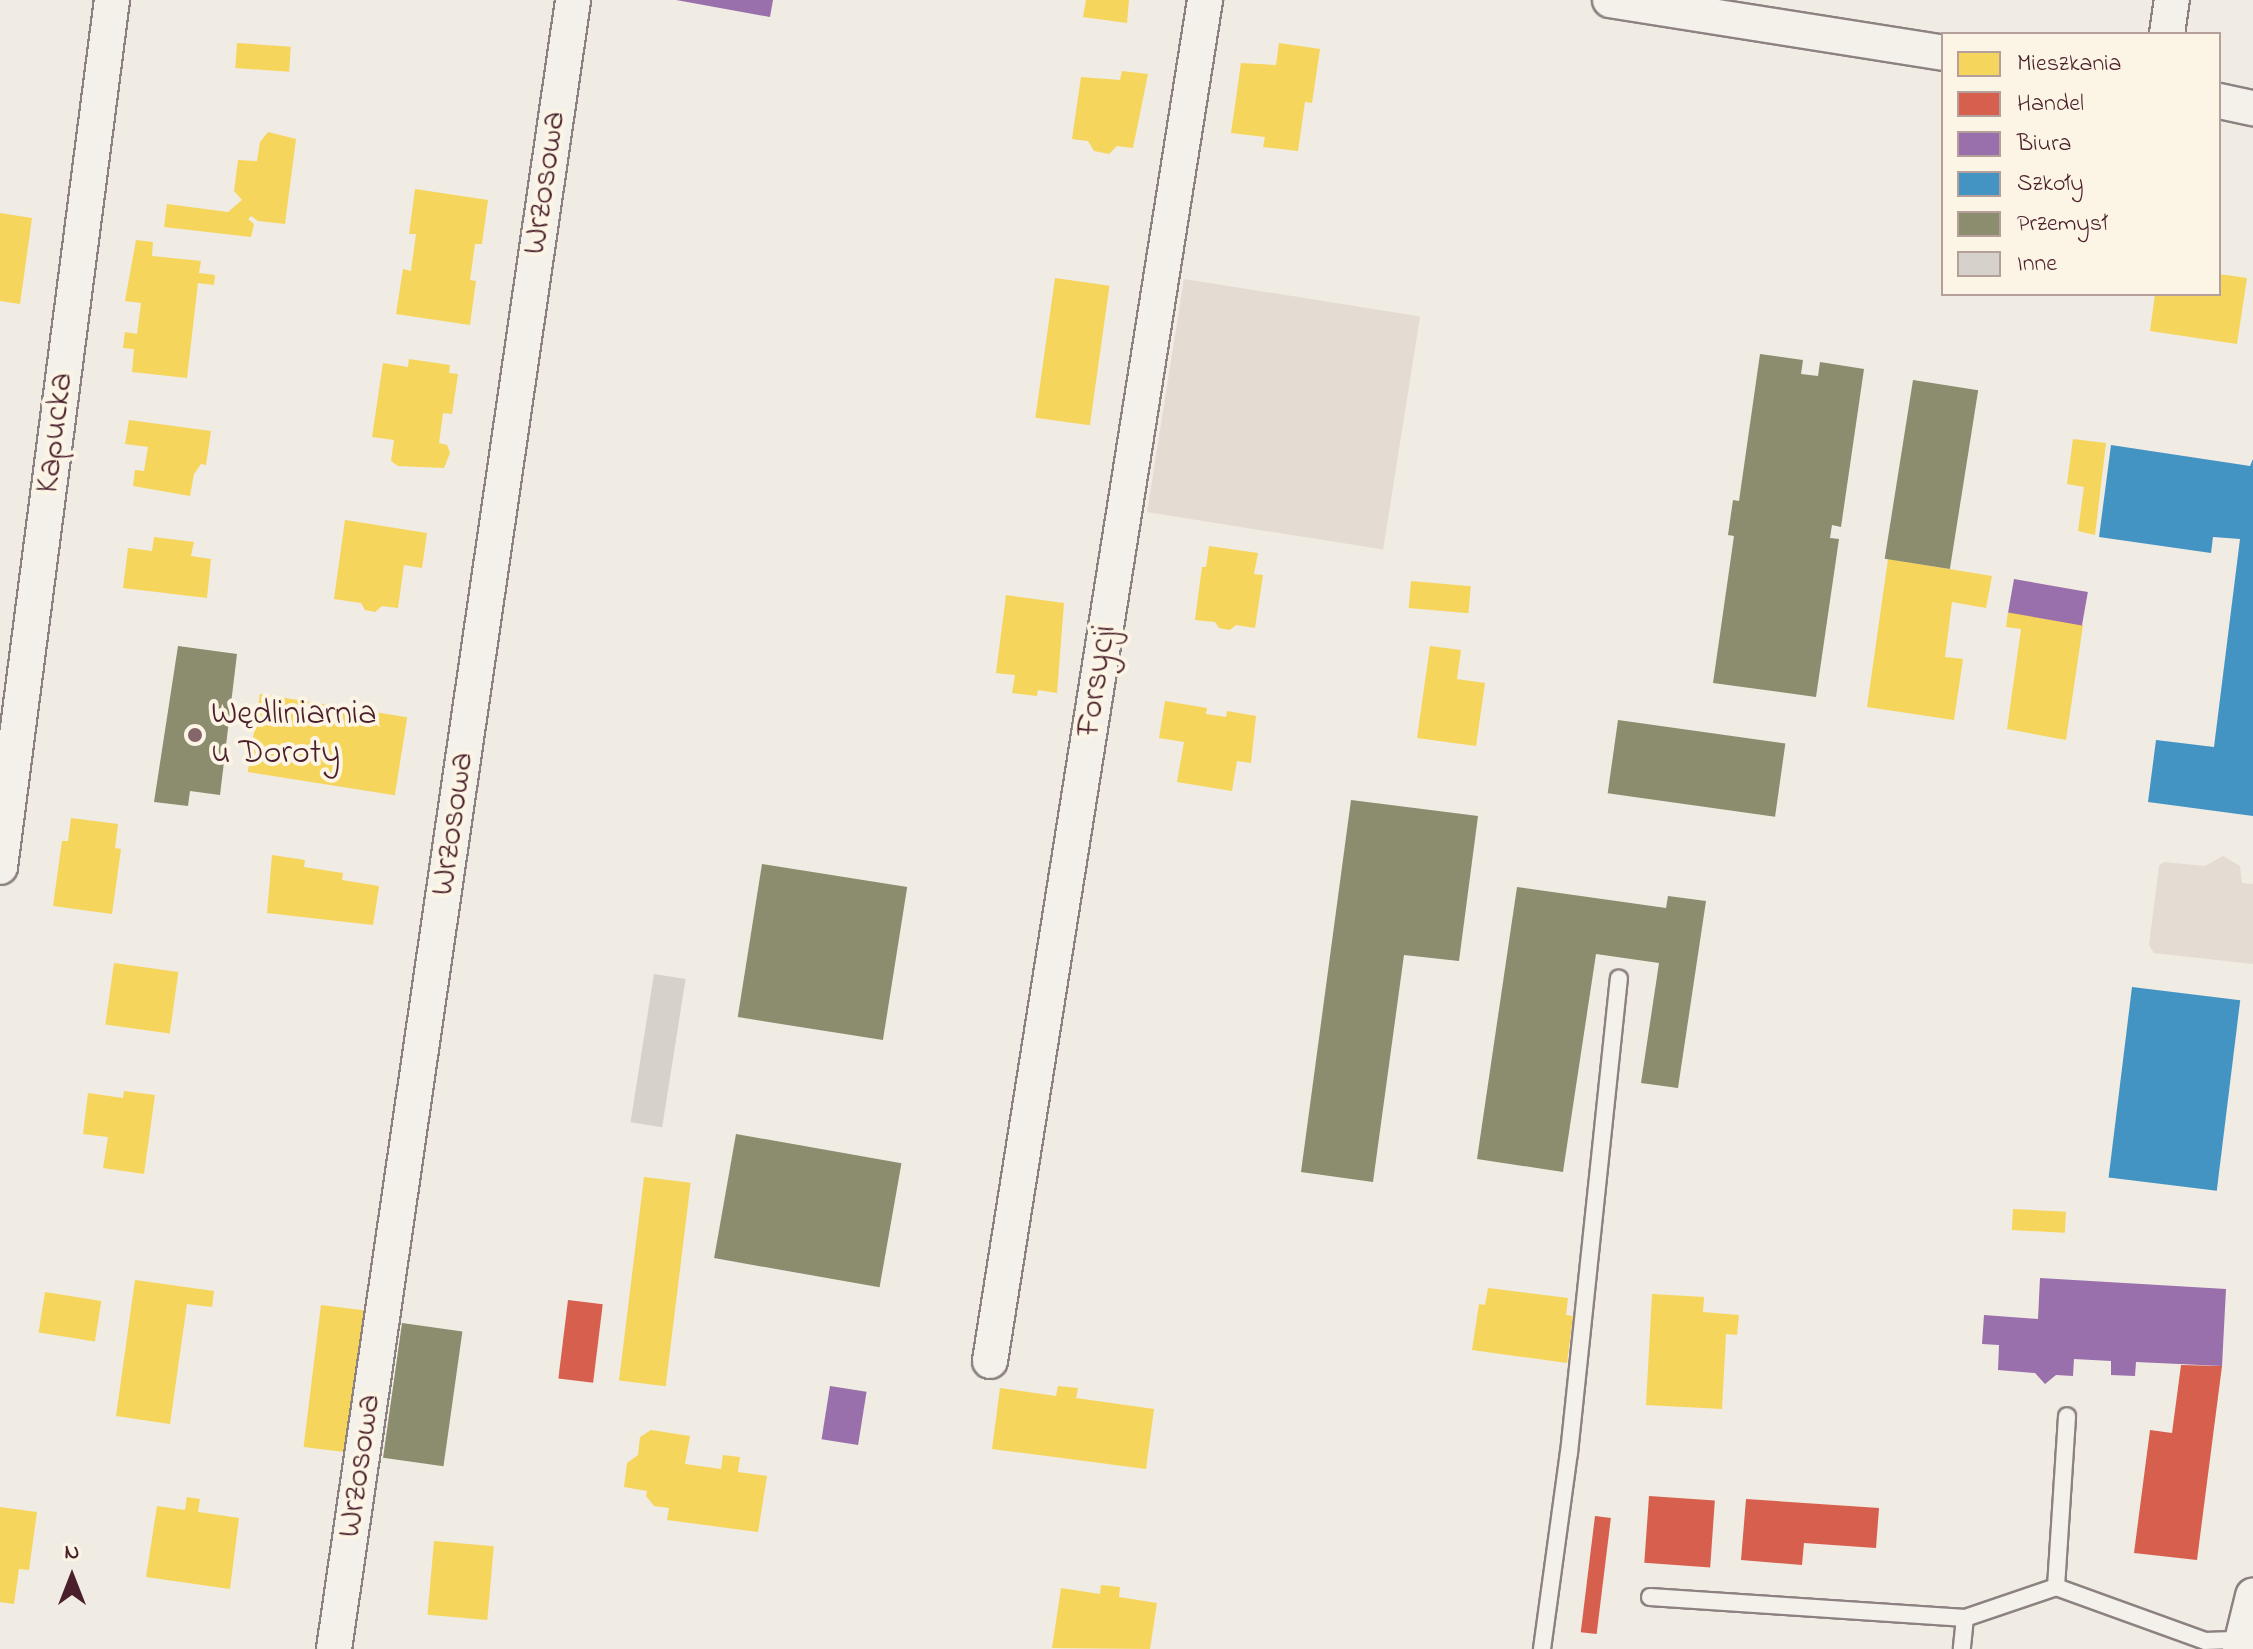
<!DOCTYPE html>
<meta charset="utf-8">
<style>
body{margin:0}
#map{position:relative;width:2253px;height:1649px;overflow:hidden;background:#f0ebe3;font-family:"Indie Flower",sans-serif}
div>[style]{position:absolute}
.green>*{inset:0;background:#e4dbd2;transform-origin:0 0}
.homes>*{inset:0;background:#f6d55c;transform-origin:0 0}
.shops>*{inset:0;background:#d6604d;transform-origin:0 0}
.offices>*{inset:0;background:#9970ab;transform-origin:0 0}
.schools>*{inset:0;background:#4393c3;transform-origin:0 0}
.industry>*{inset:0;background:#8c8c6e;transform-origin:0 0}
.building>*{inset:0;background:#d7d1cc;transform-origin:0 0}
.roads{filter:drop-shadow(2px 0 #8d8281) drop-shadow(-2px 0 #8d8281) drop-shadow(0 2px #8d8281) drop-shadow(0 -2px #8d8281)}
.service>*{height:16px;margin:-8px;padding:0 8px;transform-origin:8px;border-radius:8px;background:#f4f1eb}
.minor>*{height:34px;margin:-17px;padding:0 17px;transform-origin:17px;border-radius:17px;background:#f4f1eb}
.dots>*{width:22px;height:22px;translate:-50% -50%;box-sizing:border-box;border:4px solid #fcf5e5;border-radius:50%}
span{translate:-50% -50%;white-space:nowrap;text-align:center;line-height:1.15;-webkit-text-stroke:8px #fcf5e5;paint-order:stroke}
.street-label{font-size:34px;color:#4a1f2b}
.poi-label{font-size:34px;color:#4a1f2b}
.left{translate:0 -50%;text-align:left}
.legend{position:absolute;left:1941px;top:32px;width:280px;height:264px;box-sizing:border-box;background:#fcf5e5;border:2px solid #b59f9b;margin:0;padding:10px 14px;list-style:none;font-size:24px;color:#4a1f2b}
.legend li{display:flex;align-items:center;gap:16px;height:40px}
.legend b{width:40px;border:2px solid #b59f9b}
.north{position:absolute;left:32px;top:1537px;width:80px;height:80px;-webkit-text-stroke:6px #fcf5e5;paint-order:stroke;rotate:0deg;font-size:22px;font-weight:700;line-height:32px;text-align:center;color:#4a1f2b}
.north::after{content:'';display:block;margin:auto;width:28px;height:36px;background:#4a1f2b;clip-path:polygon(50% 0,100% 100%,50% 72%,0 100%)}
</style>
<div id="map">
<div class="green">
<i style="left:1184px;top:279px;width:239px;height:236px;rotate:9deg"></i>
<i style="clip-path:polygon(2223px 856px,2240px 866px,2242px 883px,2253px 884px,2253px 964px,2154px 953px,2149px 945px,2159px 866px,2164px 862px,2205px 866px)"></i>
</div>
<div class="homes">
<i style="clip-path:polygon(1086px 0,1129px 0,1127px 23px,1083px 17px)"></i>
<i style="left:237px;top:43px;width:54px;height:25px;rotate:4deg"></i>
<i style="clip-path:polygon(1279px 43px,1320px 49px,1312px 103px,1305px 102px,1298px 151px,1263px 147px,1265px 137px,1231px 133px,1241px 63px,1276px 65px)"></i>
<i style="clip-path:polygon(1122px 71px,1148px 74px,1133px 148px,1117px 146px,1109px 154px,1094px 151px,1088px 141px,1072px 139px,1081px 77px,1120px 80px)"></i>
<i style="clip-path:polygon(268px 132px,296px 139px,285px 224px,258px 221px,251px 216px,248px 219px,254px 224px,251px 237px,164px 227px,167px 204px,228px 212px,242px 200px,234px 191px,238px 160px,257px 161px,260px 142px)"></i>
<i style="clip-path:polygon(415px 189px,488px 200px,482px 244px,475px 244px,470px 280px,476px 281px,470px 325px,396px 314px,403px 269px,411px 271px,416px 234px,409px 234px)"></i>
<i style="clip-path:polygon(0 213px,32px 218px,20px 304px,0 301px)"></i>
<i style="clip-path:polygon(136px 240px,153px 242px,152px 256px,201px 261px,199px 273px,215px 275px,214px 285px,198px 283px,187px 378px,132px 372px,134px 349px,123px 348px,125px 332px,137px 334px,141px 303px,125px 301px)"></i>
<i style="clip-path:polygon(2219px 274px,2247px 278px,2237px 344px,2150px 331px,2155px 294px,2219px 294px)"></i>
<i style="left:1055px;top:278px;width:55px;height:141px;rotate:8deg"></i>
<i style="clip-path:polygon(409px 359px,450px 365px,449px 373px,458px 374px,452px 414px,443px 413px,439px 443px,447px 445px,450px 453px,444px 468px,398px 466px,391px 461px,394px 440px,372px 437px,383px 363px,408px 367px)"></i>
<i style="clip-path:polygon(129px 420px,211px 431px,206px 465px,201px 464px,194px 474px,190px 496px,133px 486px,135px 470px,144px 471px,148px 447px,125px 444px)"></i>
<i style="clip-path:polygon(2073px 439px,2106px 443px,2095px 535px,2078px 531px,2084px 487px,2067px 484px)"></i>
<i style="clip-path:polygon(345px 520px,427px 533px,422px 568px,404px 565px,398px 608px,382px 606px,375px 612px,365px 610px,361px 603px,334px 599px)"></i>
<i style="clip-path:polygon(154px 537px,194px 542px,191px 556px,211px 559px,207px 598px,123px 588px,128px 548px,152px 551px)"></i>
<i style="clip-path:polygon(1209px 546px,1258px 553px,1254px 574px,1263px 575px,1255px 628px,1236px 625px,1230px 630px,1219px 628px,1215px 622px,1195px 620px,1202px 567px,1206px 567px)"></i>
<i style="clip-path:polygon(1888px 559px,1992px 576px,1986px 608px,1952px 602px,1945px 657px,1963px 659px,1954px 720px,1867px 707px)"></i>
<i style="left:1411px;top:581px;width:60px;height:27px;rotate:5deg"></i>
<i style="clip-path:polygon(1006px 595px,1064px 603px,1057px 693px,1038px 690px,1037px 696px,1012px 693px,1015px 675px,996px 673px)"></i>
<i style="clip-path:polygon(2008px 612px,2083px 625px,2066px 740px,2007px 729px,2021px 629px,2006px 627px)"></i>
<i style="clip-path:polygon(1430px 646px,1461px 650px,1457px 679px,1485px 683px,1476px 746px,1417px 738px)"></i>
<i style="left:260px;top:694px;width:149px;height:79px;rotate:9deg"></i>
<i style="clip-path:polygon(1165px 701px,1207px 708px,1206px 714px,1226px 717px,1227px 711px,1256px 716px,1251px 763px,1237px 761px,1232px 791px,1177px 782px,1184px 742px,1159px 738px)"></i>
<i style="clip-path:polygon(71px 818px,118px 824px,115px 848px,121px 849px,112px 914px,53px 906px,62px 841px,68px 841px)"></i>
<i style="clip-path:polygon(272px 855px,305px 860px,304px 867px,343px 873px,342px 880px,379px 886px,373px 925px,267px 913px)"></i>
<i style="left:114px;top:963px;width:65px;height:62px;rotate:8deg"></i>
<i style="clip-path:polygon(124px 1091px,155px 1095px,144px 1174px,103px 1168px,108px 1137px,83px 1134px,88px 1093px,123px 1098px)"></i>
<i style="left:644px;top:1177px;width:47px;height:205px;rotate:7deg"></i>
<i style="left:2013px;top:1209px;width:53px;height:21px;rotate:3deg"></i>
<i style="clip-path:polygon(135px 1280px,214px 1291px,212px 1307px,187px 1304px,170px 1424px,116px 1416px)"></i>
<i style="clip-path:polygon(1488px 1288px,1568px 1298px,1566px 1315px,1573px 1316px,1567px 1363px,1472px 1350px,1479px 1304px,1485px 1305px)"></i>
<i style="left:45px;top:1292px;width:57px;height:41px;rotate:9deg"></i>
<i style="clip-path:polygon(1652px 1294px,1704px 1297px,1703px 1312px,1739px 1315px,1737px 1335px,1726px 1334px,1722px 1409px,1646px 1405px)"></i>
<i style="left:321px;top:1305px;width:47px;height:143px;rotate:7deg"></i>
<i style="clip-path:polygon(1058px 1386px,1078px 1388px,1076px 1398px,1154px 1409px,1146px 1469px,992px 1449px,1000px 1388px,1056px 1396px)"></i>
<i style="clip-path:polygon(651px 1430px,690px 1436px,685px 1464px,721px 1469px,723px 1455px,740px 1457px,738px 1472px,767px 1476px,758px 1532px,667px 1520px,669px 1508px,654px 1506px,646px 1496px,647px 1491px,624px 1487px,627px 1463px,638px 1455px,640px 1437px)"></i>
<i style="clip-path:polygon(187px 1497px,200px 1499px,198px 1512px,239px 1518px,230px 1589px,146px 1577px,157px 1506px,185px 1510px)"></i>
<i style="clip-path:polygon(0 1507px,37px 1512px,29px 1570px,19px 1569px,14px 1604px,0 1602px)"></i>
<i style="left:434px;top:1541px;width:60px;height:74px;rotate:5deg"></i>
<i style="clip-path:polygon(1101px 1585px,1120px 1587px,1119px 1597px,1157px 1603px,1150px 1649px,1052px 1648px,1061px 1588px,1100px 1594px)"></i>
</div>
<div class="shops">
<i style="left:568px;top:1300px;width:35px;height:79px;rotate:7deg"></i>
<i style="clip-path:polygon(2181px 1365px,2222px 1366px,2197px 1560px,2134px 1553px,2150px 1430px,2172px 1433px)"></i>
<i style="left:1649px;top:1496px;width:66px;height:67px;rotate:4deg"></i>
<i style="clip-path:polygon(1746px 1499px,1879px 1508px,1876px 1548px,1804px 1543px,1802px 1565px,1741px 1560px)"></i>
<i style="left:1595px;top:1516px;width:16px;height:117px;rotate:7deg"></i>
</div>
<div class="offices">
<i style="clip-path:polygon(676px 0,773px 0,770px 17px)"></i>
<i style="left:2014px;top:579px;width:75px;height:34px;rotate:10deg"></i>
<i style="clip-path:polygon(2040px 1278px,2226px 1289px,2222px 1366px,2136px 1362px,2135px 1376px,2111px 1375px,2111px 1361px,2074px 1359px,2073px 1376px,2056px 1375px,2045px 1384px,2035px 1373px,1998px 1370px,1999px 1345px,1982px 1344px,1984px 1315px,2038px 1319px)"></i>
<i style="left:830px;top:1386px;width:37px;height:54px;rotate:9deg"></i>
</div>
<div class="schools">
<i style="clip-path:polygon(2111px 445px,2250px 466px,2253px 459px,2253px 816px,2148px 802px,2156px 740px,2214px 747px,2240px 539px,2213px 537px,2211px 553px,2099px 537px)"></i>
<i style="left:2132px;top:987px;width:109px;height:192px;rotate:7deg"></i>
</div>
<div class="industry">
<i style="clip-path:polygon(1760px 354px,1803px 360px,1801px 374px,1818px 376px,1820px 362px,1864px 369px,1841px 527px,1832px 525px,1830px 538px,1839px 539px,1816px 697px,1713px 683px,1734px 536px,1728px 535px,1733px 500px,1739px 501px)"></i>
<i style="left:1913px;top:380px;width:66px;height:181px;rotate:9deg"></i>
<i style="clip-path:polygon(178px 646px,237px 654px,220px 795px,190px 791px,188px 806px,154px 802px)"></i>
<i style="left:1618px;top:720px;width:169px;height:74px;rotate:8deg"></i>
<i style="clip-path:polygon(1351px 800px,1478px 816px,1459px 961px,1404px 955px,1373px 1182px,1301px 1172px)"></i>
<i style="left:762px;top:864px;width:147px;height:155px;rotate:9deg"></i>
<i style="clip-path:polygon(1517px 887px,1666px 908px,1668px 896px,1706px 901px,1678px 1088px,1641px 1083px,1659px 963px,1596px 954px,1563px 1172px,1477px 1159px)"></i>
<i style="left:736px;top:1134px;width:168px;height:126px;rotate:10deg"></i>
<i style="left:402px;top:1323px;width:61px;height:136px;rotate:8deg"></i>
</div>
<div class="building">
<i style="left:654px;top:974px;width:32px;height:150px;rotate:9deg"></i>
</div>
<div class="roads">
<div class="service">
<i style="left:2056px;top:1587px;width:158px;rotate:19.9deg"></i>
<i style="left:2205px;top:1641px;width:36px;rotate:-2deg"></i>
<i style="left:1650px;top:1597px;width:316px;rotate:3.8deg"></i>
<i style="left:1965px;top:1618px;width:31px;rotate:96deg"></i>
<i style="left:1965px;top:1618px;width:96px;rotate:-18.8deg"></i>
<i style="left:2056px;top:1587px;width:171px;rotate:-86.3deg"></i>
<i style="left:1542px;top:1649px;width:198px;rotate:-82.2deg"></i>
<i style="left:1569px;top:1453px;width:477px;rotate:-84deg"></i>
</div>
<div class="minor">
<i style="left:1610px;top:0;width:337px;rotate:9deg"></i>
<i style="left:2167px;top:34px;width:34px;rotate:-82deg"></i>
<i style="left:2219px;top:101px;width:35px;rotate:12deg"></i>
<i style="left:0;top:867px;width:874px;rotate:-82.64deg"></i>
<i style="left:990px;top:1361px;width:1378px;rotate:-81.02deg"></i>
<i style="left:334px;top:1649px;width:1666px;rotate:-81.75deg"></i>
<i style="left:2240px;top:1649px;width:55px;rotate:-76.2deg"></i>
</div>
</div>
<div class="dots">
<i style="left:195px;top:735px;background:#84666b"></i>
</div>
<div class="street-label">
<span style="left:546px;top:183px;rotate:-82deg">Wrzosowa</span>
<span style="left:56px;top:433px;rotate:-83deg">Kapucka</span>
<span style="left:1098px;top:681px;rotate:-81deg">Forsycji</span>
<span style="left:454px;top:824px;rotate:-82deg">Wrzosowa</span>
<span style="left:361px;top:1466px;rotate:-82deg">Wrzosowa</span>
</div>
<div class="poi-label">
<span class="left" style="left:211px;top:735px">Wędliniarnia<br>u Doroty</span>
</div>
<ul class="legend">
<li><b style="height:22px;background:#f6d55c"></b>Mieszkania</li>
<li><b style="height:22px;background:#d6604d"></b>Handel</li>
<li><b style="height:22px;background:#9970ab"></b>Biura</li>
<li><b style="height:22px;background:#4393c3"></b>Szkoły</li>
<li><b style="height:22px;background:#8c8c6e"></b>Przemysł</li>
<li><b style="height:22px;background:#d7d1cc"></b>Inne</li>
</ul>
<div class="north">N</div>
</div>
